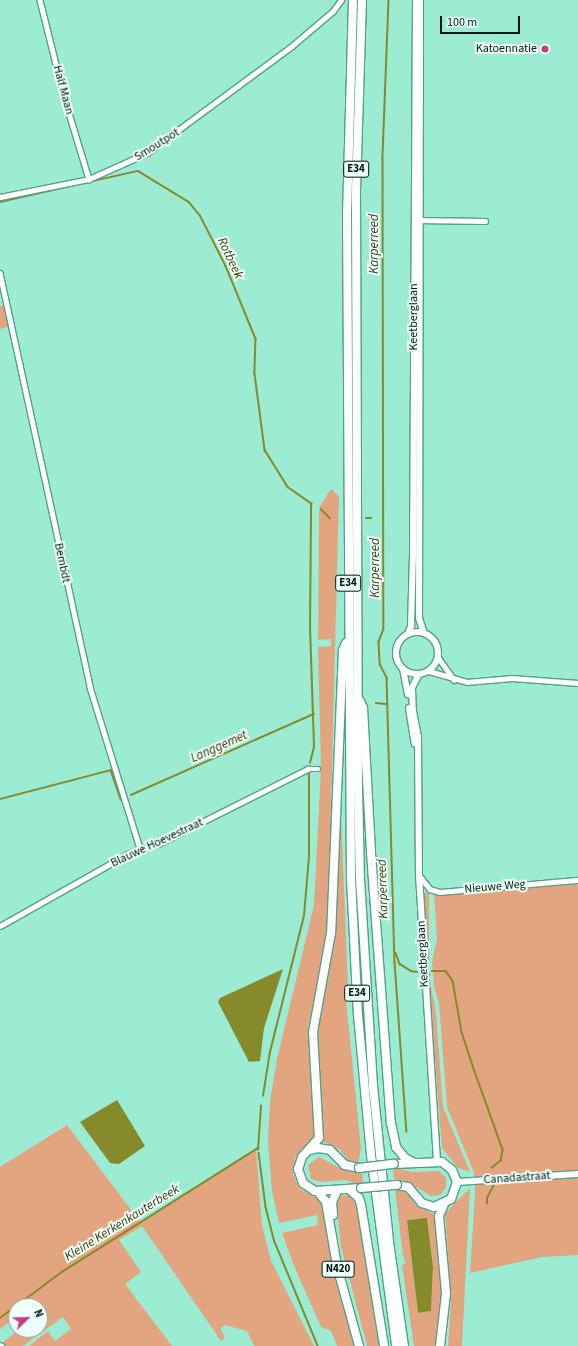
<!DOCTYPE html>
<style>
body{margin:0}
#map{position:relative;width:578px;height:1346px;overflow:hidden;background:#9becd2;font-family:"Source Sans 3",sans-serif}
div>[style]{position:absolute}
.green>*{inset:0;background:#e2a580}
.water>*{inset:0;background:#868a2b}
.stream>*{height:1.5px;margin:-0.75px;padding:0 0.75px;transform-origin:0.75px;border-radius:0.75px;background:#868a2b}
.roads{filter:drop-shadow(1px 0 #50a189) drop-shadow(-1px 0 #50a189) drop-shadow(0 1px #50a189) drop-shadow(0 -1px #50a189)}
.street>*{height:4.5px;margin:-2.25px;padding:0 2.25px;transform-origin:2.25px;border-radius:2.25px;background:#fff}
.secondary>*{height:6px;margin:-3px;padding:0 3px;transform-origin:3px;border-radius:3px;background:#fff}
.secondary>.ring{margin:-3px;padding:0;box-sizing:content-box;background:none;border:6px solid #fff;border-radius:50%}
.highway>*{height:8px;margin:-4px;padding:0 4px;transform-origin:4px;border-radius:4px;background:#fff}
.bridges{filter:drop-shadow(1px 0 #50a189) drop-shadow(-1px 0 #50a189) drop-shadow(0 1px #50a189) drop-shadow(0 -1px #50a189)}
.highway-bridge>*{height:8px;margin:-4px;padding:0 4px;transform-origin:4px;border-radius:4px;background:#fff}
.dots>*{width:11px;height:11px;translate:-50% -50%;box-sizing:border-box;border:2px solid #eefef8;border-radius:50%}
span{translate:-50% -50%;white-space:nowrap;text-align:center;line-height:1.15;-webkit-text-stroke:4px #eefef8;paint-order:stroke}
.shield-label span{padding:1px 3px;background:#eefef8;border:1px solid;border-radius:3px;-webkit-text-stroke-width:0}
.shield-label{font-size:11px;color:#011a13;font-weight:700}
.poi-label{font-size:12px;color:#011a13}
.right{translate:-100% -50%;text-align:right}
.street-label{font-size:12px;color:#011a13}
.water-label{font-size:13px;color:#3a3c08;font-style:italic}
.north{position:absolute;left:8px;top:1298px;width:40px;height:40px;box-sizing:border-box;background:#eefef8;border:1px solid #8fa39c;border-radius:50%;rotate:67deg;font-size:11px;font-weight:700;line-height:16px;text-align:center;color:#011a13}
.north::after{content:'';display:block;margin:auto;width:14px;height:18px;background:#c33f84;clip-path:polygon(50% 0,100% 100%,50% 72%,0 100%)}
.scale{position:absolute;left:440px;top:16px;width:80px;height:18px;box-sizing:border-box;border:2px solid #011a13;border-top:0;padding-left:5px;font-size:12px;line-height:14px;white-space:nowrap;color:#011a13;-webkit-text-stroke:3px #eefef8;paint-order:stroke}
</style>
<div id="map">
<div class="green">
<i style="clip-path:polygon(5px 304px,10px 326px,0 329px,0 306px)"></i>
<i style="clip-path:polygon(331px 489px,339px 496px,328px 919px,324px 953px,308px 1027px,315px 1136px,295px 1158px,293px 1174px,300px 1189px,317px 1198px,323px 1205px,357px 1346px,337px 1346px,331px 1331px,321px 1327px,294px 1266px,282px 1233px,318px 1225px,317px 1215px,279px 1223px,272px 1191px,268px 1142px,270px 1101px,277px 1059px,314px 905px,321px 768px,318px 647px,331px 646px,331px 639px,318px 640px,319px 514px,320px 506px)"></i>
<i style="clip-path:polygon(340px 788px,348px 989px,345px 990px,361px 1148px,358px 1164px,349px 1161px,340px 1150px,324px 1142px,316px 1030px,325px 979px)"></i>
<i style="clip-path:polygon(578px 883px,578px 1255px,542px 1257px,470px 1273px,475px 1193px,474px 1173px,447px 1107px,439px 1003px,434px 987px,432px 962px,437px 939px,434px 893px)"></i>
<i style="clip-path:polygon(429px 892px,429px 975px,436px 1014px,443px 1107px,470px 1172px,458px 1168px,442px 1148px,426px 948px,424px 893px)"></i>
<i style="clip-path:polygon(67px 1125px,141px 1223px,256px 1150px,262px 1225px,271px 1261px,314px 1346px,254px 1346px,247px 1331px,225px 1325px,220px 1328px,225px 1338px,221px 1341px,142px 1226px,119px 1240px,141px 1272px,125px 1284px,172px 1346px,29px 1346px,48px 1331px,55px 1341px,71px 1329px,63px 1317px,23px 1346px,7px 1346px,3px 1342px,19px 1330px,40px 1330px,40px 1306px,16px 1306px,16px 1317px,0 1329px,0 1167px)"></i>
<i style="clip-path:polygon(319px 1157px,344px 1170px,362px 1172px,363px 1183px,361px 1185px,345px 1180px,321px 1182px,311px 1179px,308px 1165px)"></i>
<i style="clip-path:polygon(395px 1167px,411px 1172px,439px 1171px,446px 1178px,446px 1187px,440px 1195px,431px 1196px,406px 1181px,394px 1179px,393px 1169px)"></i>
<i style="clip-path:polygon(evenodd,398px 1188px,408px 1194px,417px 1206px,436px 1215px,444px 1302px,438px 1346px,414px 1346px,402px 1265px,406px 1264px,403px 1256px,395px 1190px,398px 1188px,427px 1218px,433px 1267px,431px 1311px,418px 1313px,407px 1220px,427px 1218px)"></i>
<i style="clip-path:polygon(470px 1188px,462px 1346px,448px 1346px,451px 1300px,445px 1213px)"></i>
<i style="clip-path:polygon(348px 1195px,356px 1203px,379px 1346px,367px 1346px,341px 1247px,336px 1201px,341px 1196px)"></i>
</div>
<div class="water">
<i style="clip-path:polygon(283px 969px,264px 1028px,260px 1061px,249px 1062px,218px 1002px,220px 998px)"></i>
<i style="clip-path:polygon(117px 1100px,145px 1146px,119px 1164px,110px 1163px,80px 1122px)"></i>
<i style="clip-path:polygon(427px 1218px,433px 1267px,431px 1311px,418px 1313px,407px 1220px)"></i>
</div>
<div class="stream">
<i style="left:389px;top:0;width:159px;rotate:92.2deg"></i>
<i style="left:383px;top:159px;width:470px;rotate:89.9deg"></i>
<i style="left:384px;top:629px;width:14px;rotate:111deg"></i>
<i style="left:379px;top:642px;width:22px;rotate:87deg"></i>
<i style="left:380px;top:664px;width:16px;rotate:63deg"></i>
<i style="left:387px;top:678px;width:284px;rotate:88.4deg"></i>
<i style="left:395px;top:962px;width:170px;rotate:86deg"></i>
<i style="left:0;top:202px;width:141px;rotate:-12.7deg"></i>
<i style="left:138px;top:171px;width:60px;rotate:31.3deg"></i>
<i style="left:189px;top:202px;width:17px;rotate:50deg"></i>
<i style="left:200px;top:215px;width:57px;rotate:63deg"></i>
<i style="left:226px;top:266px;width:79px;rotate:67.7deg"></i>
<i style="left:256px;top:339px;width:35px;rotate:92deg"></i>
<i style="left:255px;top:374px;width:77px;rotate:82.5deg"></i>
<i style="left:265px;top:450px;width:44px;rotate:58.1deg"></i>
<i style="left:288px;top:487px;width:29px;rotate:35deg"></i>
<i style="left:321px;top:509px;width:13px;rotate:45deg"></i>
<i style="left:366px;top:518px;width:5px"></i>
<i style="left:376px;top:703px;width:10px;rotate:6deg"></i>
<i style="left:310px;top:763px;width:16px;rotate:-76deg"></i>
<i style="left:314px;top:747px;width:119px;rotate:-91.9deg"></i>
<i style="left:310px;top:628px;width:124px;rotate:-89.5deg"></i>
<i style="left:131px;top:795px;width:200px;rotate:-23.9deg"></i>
<i style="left:0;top:799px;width:115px;rotate:-14.6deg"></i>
<i style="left:111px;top:770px;width:31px;rotate:71deg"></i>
<i style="left:396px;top:953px;width:12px;rotate:70deg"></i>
<i style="left:400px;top:964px;width:13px;rotate:32deg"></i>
<i style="left:411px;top:971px;width:6px;rotate:9deg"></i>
<i style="left:432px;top:971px;width:14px"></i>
<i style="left:446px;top:971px;width:12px;rotate:55deg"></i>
<i style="left:453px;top:981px;width:52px;rotate:80deg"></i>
<i style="left:462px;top:1032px;width:36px;rotate:72deg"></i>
<i style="left:473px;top:1066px;width:89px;rotate:70.3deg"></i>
<i style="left:503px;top:1150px;width:11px;rotate:100deg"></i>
<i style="left:501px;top:1161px;width:11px;rotate:142deg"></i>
<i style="left:263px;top:1096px;width:45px;rotate:-81deg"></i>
<i style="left:270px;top:1052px;width:140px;rotate:-76deg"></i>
<i style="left:304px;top:916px;width:59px;rotate:-85.2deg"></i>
<i style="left:309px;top:857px;width:84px;rotate:-90deg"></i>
<i style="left:258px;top:1150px;width:44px;rotate:-86.1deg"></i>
<i style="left:259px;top:1153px;width:54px;rotate:82.6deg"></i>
<i style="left:266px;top:1207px;width:36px;rotate:76deg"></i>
<i style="left:275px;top:1242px;width:113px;rotate:67.5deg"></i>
<i style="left:487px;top:1204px;width:6px;rotate:-90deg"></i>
<i style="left:487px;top:1198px;width:15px;rotate:-62deg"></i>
<i style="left:0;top:1318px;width:77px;rotate:-36.6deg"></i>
<i style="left:62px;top:1272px;width:232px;rotate:-32.3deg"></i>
</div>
<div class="roads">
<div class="street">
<i style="left:40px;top:0;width:103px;rotate:76deg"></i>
<i style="left:65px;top:100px;width:83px;rotate:73.1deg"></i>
<i style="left:0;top:197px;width:91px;rotate:-11.4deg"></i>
<i style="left:89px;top:179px;width:64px;rotate:-24.1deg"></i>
<i style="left:147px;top:153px;width:180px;rotate:-36.4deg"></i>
<i style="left:292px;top:46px;width:54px;rotate:-40.5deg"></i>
<i style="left:333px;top:11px;width:14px;rotate:-54deg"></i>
<i style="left:418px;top:220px;width:67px;rotate:0.9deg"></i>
<i style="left:0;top:273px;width:424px;rotate:77.7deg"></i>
<i style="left:90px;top:687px;width:170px;rotate:72.8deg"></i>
<i style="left:438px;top:657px;width:28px;rotate:55deg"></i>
<i style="left:429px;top:671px;width:40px;rotate:16deg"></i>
<i style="left:467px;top:682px;width:45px;rotate:-5.1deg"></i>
<i style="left:512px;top:678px;width:66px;rotate:4.3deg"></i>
<i style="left:419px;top:875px;width:18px;rotate:52deg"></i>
<i style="left:430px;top:889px;width:10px;rotate:17deg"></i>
<i style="left:440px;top:892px;width:139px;rotate:-5deg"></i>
<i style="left:0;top:926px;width:145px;rotate:-29.4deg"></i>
<i style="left:126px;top:855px;width:34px;rotate:-19deg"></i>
<i style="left:158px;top:844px;width:168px;rotate:-26.6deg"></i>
<i style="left:308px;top:769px;width:10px"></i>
<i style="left:0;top:1345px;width:2px;rotate:27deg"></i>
</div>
<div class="secondary">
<i style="left:420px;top:0;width:618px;rotate:90.09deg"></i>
<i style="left:419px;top:618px;width:16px;rotate:72deg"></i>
<i class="ring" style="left:396px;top:632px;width:36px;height:36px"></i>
<i style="left:408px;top:634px;width:9px;rotate:-69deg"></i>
<i style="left:411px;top:626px;width:73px;rotate:-88.4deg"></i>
<i style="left:413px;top:553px;width:553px;rotate:-89.69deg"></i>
<i style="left:403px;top:669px;width:26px;rotate:79deg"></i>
<i style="left:419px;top:674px;width:16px;rotate:117deg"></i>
<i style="left:412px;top:688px;width:23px;rotate:88deg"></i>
<i style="left:413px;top:711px;width:26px;rotate:79deg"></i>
<i style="left:418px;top:737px;width:138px;rotate:89.6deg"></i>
<i style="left:419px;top:875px;width:287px;rotate:86.4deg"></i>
<i style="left:409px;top:708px;width:36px;rotate:81deg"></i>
<i style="left:457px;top:1182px;width:121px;rotate:-3.8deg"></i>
</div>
<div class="highway">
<i style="left:353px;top:0;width:211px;rotate:91.6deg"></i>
<i style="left:347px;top:211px;width:668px;rotate:89.66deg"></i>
<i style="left:351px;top:879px;width:136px;rotate:87.1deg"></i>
<i style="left:358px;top:1015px;width:141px;rotate:84.7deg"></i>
<i style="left:371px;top:1155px;width:193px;rotate:82.5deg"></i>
<i style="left:362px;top:0;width:192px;rotate:91.8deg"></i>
<i style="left:356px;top:192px;width:595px;rotate:89.81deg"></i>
<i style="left:358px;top:787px;width:92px;rotate:88.8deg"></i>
<i style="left:360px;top:879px;width:207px;rotate:86.4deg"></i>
<i style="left:373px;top:1086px;width:157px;rotate:84.1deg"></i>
<i style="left:389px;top:1242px;width:105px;rotate:81.8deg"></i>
<i style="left:346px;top:643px;width:8px;rotate:113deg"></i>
<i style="left:343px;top:650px;width:283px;rotate:92.4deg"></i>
<i style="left:331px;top:933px;width:101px;rotate:100.3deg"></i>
<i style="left:313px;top:1032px;width:106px;rotate:86.8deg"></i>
<i style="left:319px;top:1138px;width:25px;rotate:132deg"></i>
<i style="left:302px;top:1157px;width:13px;rotate:108deg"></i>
<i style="left:298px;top:1169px;width:15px;rotate:70deg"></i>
<i style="left:303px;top:1183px;width:14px;rotate:34deg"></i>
<i style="left:315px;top:1191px;width:46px;rotate:-3.7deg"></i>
<i style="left:360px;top:701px;width:8px;rotate:67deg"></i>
<i style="left:363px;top:708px;width:145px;rotate:86.8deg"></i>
<i style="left:371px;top:853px;width:271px;rotate:85.8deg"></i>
<i style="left:391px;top:1123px;width:25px;rotate:78deg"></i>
<i style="left:396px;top:1147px;width:14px;rotate:51deg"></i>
<i style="left:405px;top:1158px;width:9px;rotate:27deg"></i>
<i style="left:310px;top:1150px;width:8px;rotate:-14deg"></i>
<i style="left:318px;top:1148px;width:12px;rotate:9deg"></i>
<i style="left:330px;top:1150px;width:21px;rotate:45deg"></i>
<i style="left:345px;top:1165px;width:14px;rotate:12deg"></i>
<i style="left:394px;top:1164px;width:48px;rotate:-2.4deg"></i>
<i style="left:442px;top:1162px;width:13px;rotate:39deg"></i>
<i style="left:452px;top:1170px;width:13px;rotate:67deg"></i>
<i style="left:457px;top:1182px;width:18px;rotate:109deg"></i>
<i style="left:451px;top:1199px;width:19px;rotate:155deg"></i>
<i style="left:434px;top:1207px;width:13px;rotate:-162deg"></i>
<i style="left:422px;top:1203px;width:21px;rotate:-131deg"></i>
<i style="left:408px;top:1187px;width:11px;rotate:-170deg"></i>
<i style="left:350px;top:1190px;width:12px;rotate:42deg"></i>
<i style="left:359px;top:1198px;width:7px;rotate:74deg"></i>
<i style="left:361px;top:1205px;width:143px;rotate:80.7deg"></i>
<i style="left:318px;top:1192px;width:13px;rotate:51deg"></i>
<i style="left:326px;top:1202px;width:65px;rotate:80.2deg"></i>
<i style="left:337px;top:1266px;width:83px;rotate:74.6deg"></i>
<i style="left:333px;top:1215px;width:13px;rotate:-94deg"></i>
<i style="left:332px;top:1202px;width:12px;rotate:-66deg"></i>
<i style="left:440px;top:1346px;width:53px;rotate:-83.5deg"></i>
<i style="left:446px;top:1293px;width:77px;rotate:-95.2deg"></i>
<i style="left:439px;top:1216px;width:13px;rotate:-67deg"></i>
</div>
</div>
<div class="bridges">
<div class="highway-bridge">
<i style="left:359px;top:1168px;width:35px;rotate:-7deg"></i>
<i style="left:361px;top:1188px;width:36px;rotate:-5deg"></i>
</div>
</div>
<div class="dots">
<i style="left:545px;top:49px;background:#c33f84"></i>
</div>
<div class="shield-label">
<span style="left:356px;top:169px">E34</span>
<span style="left:348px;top:583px">E34</span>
<span style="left:357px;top:993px">E34</span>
<span style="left:338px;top:1269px">N420</span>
</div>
<div class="poi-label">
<span class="right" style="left:537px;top:49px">Katoennatie</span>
</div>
<div class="street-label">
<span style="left:63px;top:90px;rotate:75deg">Half Maan</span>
<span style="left:157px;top:145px;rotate:-32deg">Smoutpot</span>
<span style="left:414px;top:317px;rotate:-90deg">Keetberglaan</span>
<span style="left:62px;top:563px;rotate:78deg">Bembdt</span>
<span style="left:157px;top:843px;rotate:-25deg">Blauwe Hoevestraat</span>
<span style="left:495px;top:887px;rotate:-5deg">Nieuwe Weg</span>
<span style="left:423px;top:954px;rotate:-93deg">Keetberglaan</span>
<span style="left:517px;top:1178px;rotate:-4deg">Canadastraat</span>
</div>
<div class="water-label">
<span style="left:374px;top:244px;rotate:-90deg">Karperreed</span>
<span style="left:230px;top:258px;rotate:65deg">Rotbeek</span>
<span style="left:375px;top:568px;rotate:-90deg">Karperreed</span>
<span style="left:219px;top:747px;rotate:-24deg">Langgemet</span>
<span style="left:383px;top:889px;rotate:-92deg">Karperreed</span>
<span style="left:122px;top:1223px;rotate:-32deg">Kleine Kerkenkauterbeek</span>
</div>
<div class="north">N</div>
<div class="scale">100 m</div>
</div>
